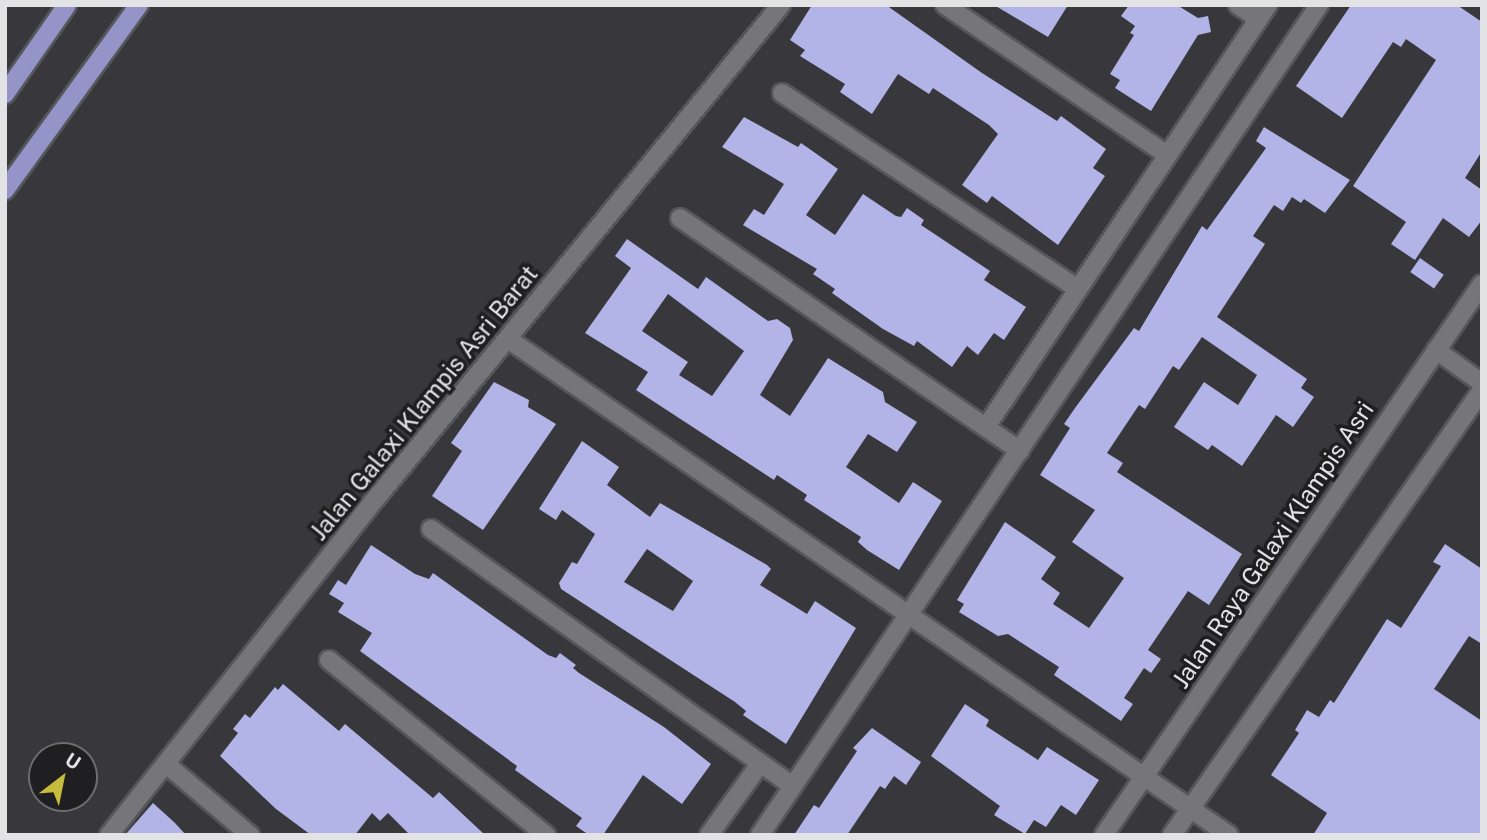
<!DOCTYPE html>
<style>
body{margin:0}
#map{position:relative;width:1487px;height:840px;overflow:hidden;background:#37373c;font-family:"Public Sans",sans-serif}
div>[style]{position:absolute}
.building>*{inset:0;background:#b2b3e6;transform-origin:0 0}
.roads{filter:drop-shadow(2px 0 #55565a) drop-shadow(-2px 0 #55565a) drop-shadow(0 2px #55565a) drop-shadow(0 -2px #55565a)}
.minor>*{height:18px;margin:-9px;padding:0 9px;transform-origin:9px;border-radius:9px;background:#75757a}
.major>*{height:18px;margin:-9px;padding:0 9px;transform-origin:9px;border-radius:9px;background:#9594c9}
span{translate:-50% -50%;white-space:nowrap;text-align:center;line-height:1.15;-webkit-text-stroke:7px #1f1f21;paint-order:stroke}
.street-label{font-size:24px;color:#e3e3e6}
.frame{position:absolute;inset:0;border:7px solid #e3e3e6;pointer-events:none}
.north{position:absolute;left:28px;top:742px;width:70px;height:70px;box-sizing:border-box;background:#1f1f21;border:2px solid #6d6d70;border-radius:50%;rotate:32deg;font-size:19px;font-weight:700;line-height:28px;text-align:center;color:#e3e3e6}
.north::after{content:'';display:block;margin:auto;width:24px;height:32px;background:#c7bb3c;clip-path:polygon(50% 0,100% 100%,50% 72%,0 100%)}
</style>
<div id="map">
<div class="building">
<i style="clip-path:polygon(812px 5px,886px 5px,982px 73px,1057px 121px,1061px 116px,1106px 149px,1093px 168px,1105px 176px,1058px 245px,992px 196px,987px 203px,962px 185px,998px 134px,989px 125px,933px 88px,929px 94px,898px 74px,872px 114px,840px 92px,845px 84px,800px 56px,805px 50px,790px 40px)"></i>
<i style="clip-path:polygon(994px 5px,1068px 5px,1048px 37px)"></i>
<i style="clip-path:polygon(1129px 5px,1177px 5px,1198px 18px,1208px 16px,1211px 32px,1198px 35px,1151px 111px,1115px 88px,1120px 80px,1110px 74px,1134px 35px,1130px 33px,1135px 26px,1121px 16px)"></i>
<i style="clip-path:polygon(1351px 5px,1457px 5px,1482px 22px,1482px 151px,1465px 178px,1482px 190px,1482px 220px,1469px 237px,1443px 218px,1415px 260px,1391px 244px,1406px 222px,1353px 186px,1436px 60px,1406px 39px,1401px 47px,1393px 42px,1342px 118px,1296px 86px)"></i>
<i style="clip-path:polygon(744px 117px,798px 147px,801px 143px,838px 169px,806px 215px,835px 235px,863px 194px,896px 216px,901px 217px,907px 208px,924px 220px,921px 225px,990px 271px,984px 280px,1026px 307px,1004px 340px,994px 333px,978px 355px,967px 346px,952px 367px,917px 341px,914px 346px,883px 329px,832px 293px,835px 289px,813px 274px,817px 269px,743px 225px,754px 209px,764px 215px,784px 184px,722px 147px)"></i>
<i style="clip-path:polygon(1264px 127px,1350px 180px,1325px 213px,1304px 199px,1301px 203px,1292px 197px,1283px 211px,1274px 205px,1253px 236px,1265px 244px,1217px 317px,1307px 379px,1301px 388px,1314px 397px,1293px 427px,1276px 415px,1242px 466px,1212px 445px,1208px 450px,1174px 427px,1204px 382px,1238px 405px,1257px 375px,1202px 337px,1179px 370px,1173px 366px,1145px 409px,1139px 405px,1107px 453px,1123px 463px,1117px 472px,1242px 554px,1209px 605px,1188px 591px,1148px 650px,1161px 659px,1151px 673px,1144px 668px,1124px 698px,1133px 704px,1121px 721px,1054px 675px,1059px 667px,1008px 634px,998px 636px,959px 612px,964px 604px,957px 600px,1005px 522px,1056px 557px,1041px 579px,1060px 593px,1053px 604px,1089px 628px,1124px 578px,1072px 542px,1095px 510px,1040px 475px,1070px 428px,1064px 424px,1075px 408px,1134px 328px,1139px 331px,1202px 226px,1207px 230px,1266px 148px,1256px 141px)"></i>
<i style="clip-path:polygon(evenodd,627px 239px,698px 289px,706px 277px,768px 321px,777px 319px,790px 328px,793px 340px,760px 395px,790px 416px,828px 358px,883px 392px,885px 402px,917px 422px,897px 452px,868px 434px,846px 467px,899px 503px,913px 482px,942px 501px,899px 570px,867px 550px,858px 542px,861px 537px,804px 500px,807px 495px,777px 475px,774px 480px,636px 390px,648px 372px,585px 333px,631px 268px,615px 256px,627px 239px,668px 294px,744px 351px,712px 396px,679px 375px,688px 362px,642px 331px,668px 294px)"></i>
<i style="left:1420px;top:258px;width:29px;height:17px;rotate:35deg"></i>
<i style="clip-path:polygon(494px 382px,529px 400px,528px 407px,556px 424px,483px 530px,432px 496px,462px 451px,451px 443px)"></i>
<i style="clip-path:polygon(evenodd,582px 441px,619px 467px,607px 485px,650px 517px,660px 503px,767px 565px,771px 569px,760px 585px,807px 614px,815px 601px,856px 628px,786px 744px,743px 715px,746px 711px,735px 702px,561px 589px,559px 583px,572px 562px,577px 564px,595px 534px,562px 510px,556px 520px,539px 509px,582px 441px,647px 549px,693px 581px,673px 611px,624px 582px,647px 549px)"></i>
<i style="clip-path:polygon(1445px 544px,1482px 569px,1482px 644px,1469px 636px,1434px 689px,1482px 721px,1482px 835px,1313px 835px,1327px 813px,1271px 775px,1299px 733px,1295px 730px,1307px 710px,1319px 717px,1330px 700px,1334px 703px,1387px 619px,1401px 628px,1441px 566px,1433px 562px)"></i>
<i style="clip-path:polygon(371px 545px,415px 574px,429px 579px,433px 573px,548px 655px,556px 658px,560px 653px,576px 665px,573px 668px,579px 673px,664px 727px,711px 764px,682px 804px,643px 775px,603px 835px,589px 835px,576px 826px,582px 818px,515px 770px,517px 766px,360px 651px,372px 633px,338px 612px,344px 603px,329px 594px,338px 580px,346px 585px)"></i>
<i style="clip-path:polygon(283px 684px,339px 731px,345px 724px,433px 798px,439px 792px,485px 835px,410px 835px,388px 813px,380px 821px,372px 813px,355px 835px,311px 835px,276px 809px,220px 756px,238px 733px,233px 729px,245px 714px,250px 718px,275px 687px,278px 690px)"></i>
<i style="clip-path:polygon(965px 704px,989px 720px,986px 726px,1038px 760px,1047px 747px,1099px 780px,1076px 815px,1061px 805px,1046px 827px,1034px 820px,1025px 834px,994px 815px,1000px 806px,931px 756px)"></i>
<i style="clip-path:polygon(872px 728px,921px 762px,906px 785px,894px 776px,885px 789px,880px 786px,847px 835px,794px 835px,814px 805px,819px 808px,857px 751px,853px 748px)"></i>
<i style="clip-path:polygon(153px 803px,175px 823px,186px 835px,125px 835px)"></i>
</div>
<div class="roads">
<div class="minor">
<i style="left:945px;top:5px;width:267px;rotate:34deg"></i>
<i style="left:1238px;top:5px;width:25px;rotate:34deg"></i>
<i style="left:782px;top:93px;width:351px;rotate:33.5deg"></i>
<i style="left:680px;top:218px;width:412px;rotate:34.4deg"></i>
<i style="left:508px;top:339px;width:875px;rotate:34.53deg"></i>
<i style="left:1436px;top:350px;width:57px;rotate:35.7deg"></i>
<i style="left:986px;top:427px;width:508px;rotate:-56.25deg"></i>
<i style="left:431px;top:529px;width:444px;rotate:35.4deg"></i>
<i style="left:329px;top:660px;width:279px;rotate:38.9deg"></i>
<i style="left:166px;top:764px;width:110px;rotate:40.2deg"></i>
<i style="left:109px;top:835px;width:433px;rotate:-51.6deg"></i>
<i style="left:378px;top:496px;width:635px;rotate:-50.62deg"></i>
<i style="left:709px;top:835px;width:87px;rotate:-54.3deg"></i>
<i style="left:760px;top:835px;width:1001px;rotate:-56.04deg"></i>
<i style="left:1104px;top:835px;width:668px;rotate:-55.55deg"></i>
<i style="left:1172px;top:835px;width:542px;rotate:-55.14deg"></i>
</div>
<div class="major">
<i style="left:5px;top:94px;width:108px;rotate:-55.1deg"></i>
<i style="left:5px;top:190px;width:228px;rotate:-54.1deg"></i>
</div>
</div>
<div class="street-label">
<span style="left:424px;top:403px;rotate:-51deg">Jalan Galaxi Klampis Asri Barat</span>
<span style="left:1273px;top:545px;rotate:-56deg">Jalan Raya Galaxi Klampis Asri</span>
</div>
<div class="frame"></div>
<div class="north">U</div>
</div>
